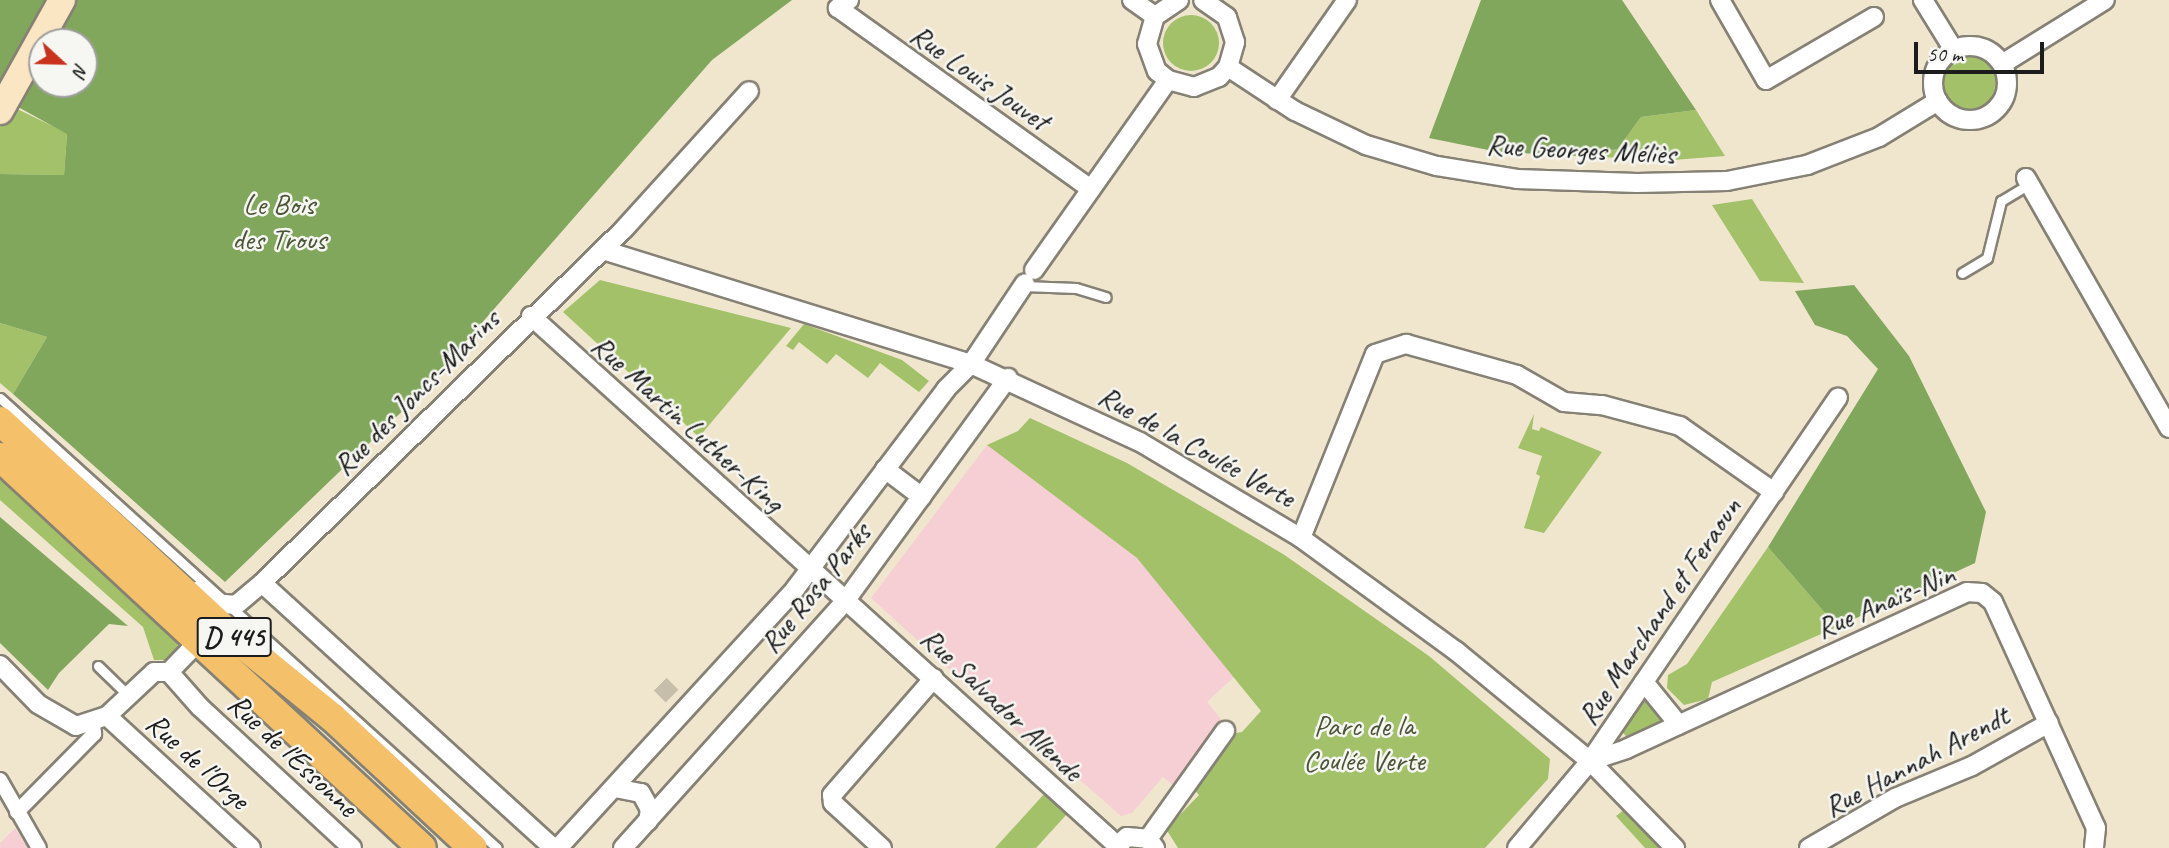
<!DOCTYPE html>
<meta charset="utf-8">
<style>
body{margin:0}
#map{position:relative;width:2169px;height:848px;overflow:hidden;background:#f0e6ce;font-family:Caveat,sans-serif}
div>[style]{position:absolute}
.built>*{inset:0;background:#f6cfd5}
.green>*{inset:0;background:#a2c169}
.round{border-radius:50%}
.forest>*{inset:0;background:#81a75d}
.minor-tunnel>*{height:18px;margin-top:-9px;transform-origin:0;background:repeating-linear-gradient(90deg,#c6beaa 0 18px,transparent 0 27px)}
.roads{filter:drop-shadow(2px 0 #868175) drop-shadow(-2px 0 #868175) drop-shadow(0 2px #868175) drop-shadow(0 -2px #868175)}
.service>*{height:9px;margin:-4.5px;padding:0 4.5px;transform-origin:4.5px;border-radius:4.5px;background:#fff}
.pedestrian>*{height:14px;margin:-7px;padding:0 7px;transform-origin:7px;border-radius:7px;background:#fff}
.minor>*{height:18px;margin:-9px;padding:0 9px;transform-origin:9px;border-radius:9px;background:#fff}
.minor>.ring{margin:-9px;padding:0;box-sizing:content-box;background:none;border:18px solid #fff;border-radius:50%}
.secondary>*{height:26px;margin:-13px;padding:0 13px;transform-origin:13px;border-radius:13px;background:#fbe6c3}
.primary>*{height:28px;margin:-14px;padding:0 14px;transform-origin:14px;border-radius:14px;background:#f4c16a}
span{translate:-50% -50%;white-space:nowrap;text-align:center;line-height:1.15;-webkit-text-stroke:5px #f6f6f2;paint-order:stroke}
.shield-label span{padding:2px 5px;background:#f6f6f2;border:2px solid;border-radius:5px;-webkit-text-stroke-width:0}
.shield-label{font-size:28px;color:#1c1c1c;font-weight:700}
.street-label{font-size:30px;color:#1c1c1c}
.park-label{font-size:30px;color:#4b5637}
.north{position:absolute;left:28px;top:28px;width:70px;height:70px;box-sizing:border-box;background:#f6f6f2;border:2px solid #9f9f9c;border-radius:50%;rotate:112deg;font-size:19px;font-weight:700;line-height:28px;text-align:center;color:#1c1c1c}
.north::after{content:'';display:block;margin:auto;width:24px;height:32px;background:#c8321e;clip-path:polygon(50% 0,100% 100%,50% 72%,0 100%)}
.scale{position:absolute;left:1914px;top:42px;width:130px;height:32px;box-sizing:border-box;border:4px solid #1c1c1c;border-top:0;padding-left:9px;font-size:21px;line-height:24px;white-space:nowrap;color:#1c1c1c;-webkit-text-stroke:5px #f6f6f2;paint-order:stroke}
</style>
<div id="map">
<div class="built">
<i style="clip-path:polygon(987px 445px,1137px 558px,1236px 675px,1207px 702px,1221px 719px,1173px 785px,1163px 777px,1132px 813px,1121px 816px,1032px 738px,1030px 743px,871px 598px)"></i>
<i style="clip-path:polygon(15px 828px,28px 848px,0 848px,0 843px)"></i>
</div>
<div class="green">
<i class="round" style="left:1163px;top:15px;width:56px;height:56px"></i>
<i class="round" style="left:1941px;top:56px;width:56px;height:56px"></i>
<i style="clip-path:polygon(13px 107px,67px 133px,64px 175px,0 174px,0 125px)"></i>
<i style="clip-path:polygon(1696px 110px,1725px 156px,1673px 160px,1574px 156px,1618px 149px,1641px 117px)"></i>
<i style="clip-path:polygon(1752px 199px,1804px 283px,1760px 281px,1712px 205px)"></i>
<i style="clip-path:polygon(600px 280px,791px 328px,699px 437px,563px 312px)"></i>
<i style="clip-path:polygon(0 323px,47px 337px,13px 394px,0 383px)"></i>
<i style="clip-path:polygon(804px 324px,902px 360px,929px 381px,919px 392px,880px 363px,868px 378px,836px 354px,827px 364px,799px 342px,793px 350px,786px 346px)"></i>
<i style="clip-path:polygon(1534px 414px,1532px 429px,1539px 431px,1541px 427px,1602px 452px,1544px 533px,1524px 528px,1540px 476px,1536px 474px,1542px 456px,1518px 448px)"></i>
<i style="clip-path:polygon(1030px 418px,1127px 463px,1283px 554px,1429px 656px,1550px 759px,1548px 779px,1485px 848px,1178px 848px,1166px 829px,1199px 795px,1191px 786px,1230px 734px,1242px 732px,1261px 711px,1137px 558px,987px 445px,1018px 431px)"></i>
<i style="clip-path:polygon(0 478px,177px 640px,179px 653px,170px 660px,154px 660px,143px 627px,0 500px)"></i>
<i style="clip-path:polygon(1768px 547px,1837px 627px,1712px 682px,1708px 699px,1684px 705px,1667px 688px,1668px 675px,1687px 664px)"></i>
<i style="clip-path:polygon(1644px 698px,1664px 717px,1662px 722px,1629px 740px,1620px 729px)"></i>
<i style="clip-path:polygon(1045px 793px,1067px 814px,1036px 848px,995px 848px)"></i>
<i style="clip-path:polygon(1625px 809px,1659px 848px,1645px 848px,1616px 816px)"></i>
</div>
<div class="forest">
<i style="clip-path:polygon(evenodd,0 0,792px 0,712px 60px,417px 397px,225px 582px,13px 394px,47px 337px,0 323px,0 174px,64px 175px,67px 134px,0 97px,0 0,42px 42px,84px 42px,84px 84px,42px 84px,42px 42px)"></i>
<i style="clip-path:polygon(1481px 0,1622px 0,1696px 110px,1641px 117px,1618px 149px,1574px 156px,1498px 152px,1429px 138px)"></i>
<i style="clip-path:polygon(1854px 285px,1909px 356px,1986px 512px,1975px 563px,1837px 627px,1768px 547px,1878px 369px,1847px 336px,1815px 325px,1795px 291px)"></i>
<i style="clip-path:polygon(0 517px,128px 626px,109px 624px,59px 673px,48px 690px,0 643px)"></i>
</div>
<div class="minor-tunnel">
<i style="left:660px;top:684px;width:17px;rotate:45deg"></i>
</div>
<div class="roads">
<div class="service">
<i style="left:1962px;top:273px;width:29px;rotate:-31deg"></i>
<i style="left:1987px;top:258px;width:59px;rotate:-76.2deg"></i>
<i style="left:2001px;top:201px;width:33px;rotate:-31deg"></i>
<i style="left:1023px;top:286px;width:53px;rotate:2.2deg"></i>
<i style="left:1076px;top:288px;width:31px;rotate:17deg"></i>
<i style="left:0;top:398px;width:670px;rotate:42.16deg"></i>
<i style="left:98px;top:666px;width:43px;rotate:44.1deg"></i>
</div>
<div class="pedestrian">
<i style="left:0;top:780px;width:78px;rotate:60.2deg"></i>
<i style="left:17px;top:812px;width:110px;rotate:-45.4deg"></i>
<i style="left:94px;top:734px;width:10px;rotate:-96deg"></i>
</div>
<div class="minor">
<i style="left:849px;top:0;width:14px;rotate:144deg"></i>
<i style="left:838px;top:8px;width:311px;rotate:35.6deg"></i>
<i style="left:1132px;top:0;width:28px;rotate:35deg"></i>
<i style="left:1179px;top:0;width:29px;rotate:146deg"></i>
<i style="left:1155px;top:16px;width:29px;rotate:106deg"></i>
<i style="left:1147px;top:44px;width:29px;rotate:70deg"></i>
<i style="left:1157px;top:71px;width:14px;rotate:39deg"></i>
<i style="left:1168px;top:80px;width:27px;rotate:15deg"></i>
<i style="left:1194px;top:87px;width:27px;rotate:-22deg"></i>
<i style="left:1219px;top:77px;width:13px;rotate:-48deg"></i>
<i style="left:1228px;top:67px;width:26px;rotate:-74deg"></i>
<i style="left:1235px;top:42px;width:26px;rotate:-108deg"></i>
<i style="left:1227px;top:17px;width:29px;rotate:-145deg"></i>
<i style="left:1720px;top:0;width:92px;rotate:60.1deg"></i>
<i style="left:1766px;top:80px;width:125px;rotate:-30.3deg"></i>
<i style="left:1923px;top:0;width:59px;rotate:58.2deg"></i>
<i class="ring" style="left:1933px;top:46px;width:56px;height:56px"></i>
<i style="left:2002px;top:64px;width:121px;rotate:-31.9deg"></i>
<i style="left:1228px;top:67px;width:80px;rotate:33.3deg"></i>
<i style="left:1295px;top:111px;width:79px;rotate:25.6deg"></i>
<i style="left:1366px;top:145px;width:74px;rotate:16.5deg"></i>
<i style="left:1437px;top:166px;width:81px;rotate:9.2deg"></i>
<i style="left:1517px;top:179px;width:120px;rotate:1.9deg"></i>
<i style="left:1637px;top:183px;width:90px;rotate:-1.3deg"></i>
<i style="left:1727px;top:181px;width:82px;rotate:-11.3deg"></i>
<i style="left:1807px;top:165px;width:77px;rotate:-21.3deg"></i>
<i style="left:1879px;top:137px;width:69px;rotate:-31.4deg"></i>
<i style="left:1277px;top:100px;width:122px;rotate:-55deg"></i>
<i style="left:2026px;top:178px;width:288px;rotate:60.2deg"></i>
<i style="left:603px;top:250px;width:385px;rotate:17.2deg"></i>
<i style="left:971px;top:364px;width:186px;rotate:24.8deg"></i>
<i style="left:1140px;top:442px;width:187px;rotate:30.8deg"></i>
<i style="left:1301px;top:538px;width:192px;rotate:36.1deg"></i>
<i style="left:1456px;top:651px;width:173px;rotate:39.4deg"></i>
<i style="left:1590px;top:761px;width:122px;rotate:45.7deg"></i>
<i style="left:1034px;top:270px;width:232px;rotate:-54.8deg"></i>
<i style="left:531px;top:316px;width:794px;rotate:42.09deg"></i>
<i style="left:885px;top:469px;width:46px;rotate:37.1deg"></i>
<i style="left:1301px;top:538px;width:198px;rotate:-68.1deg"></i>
<i style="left:1375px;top:354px;width:33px;rotate:-18deg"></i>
<i style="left:1406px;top:344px;width:115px;rotate:15.6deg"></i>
<i style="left:1517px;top:375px;width:54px;rotate:29.9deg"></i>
<i style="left:1564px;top:402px;width:38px;rotate:5deg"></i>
<i style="left:1602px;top:405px;width:81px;rotate:15.1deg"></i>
<i style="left:1680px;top:426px;width:115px;rotate:35.1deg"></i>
<i style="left:262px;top:583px;width:394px;rotate:42.3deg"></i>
<i style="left:197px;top:591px;width:20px;rotate:37deg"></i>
<i style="left:213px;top:603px;width:23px;rotate:5deg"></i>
<i style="left:236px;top:605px;width:34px;rotate:-40deg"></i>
<i style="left:262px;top:583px;width:506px;rotate:-44.36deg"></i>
<i style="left:624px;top:229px;width:186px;rotate:-47.8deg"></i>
<i style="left:0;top:665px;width:54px;rotate:45.7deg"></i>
<i style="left:38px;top:704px;width:44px;rotate:30.1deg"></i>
<i style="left:76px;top:726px;width:33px;rotate:-18deg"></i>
<i style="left:107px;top:716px;width:64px;rotate:-43.1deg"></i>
<i style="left:154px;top:672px;width:15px"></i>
<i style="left:169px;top:672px;width:39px;rotate:-46deg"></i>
<i style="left:169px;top:672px;width:47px;rotate:48.5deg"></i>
<i style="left:200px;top:707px;width:207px;rotate:42.8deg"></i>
<i style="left:1644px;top:682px;width:55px;rotate:50.9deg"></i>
<i style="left:107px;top:716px;width:195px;rotate:42.5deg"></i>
<i style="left:1590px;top:761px;width:38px;rotate:-18deg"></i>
<i style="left:1626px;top:749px;width:375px;rotate:-24.7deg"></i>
<i style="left:1967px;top:592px;width:15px;rotate:4deg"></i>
<i style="left:1982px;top:593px;width:14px;rotate:39deg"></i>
<i style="left:1993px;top:602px;width:248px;rotate:65.5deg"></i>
<i style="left:2096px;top:828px;width:20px;rotate:96deg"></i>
<i style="left:615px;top:788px;width:26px;rotate:11deg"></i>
<i style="left:641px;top:793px;width:18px;rotate:61deg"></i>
<i style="left:650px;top:809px;width:12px;rotate:99deg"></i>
<i style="left:1118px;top:845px;width:12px;rotate:-42deg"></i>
<i style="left:1127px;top:837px;width:21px;rotate:5deg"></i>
<i style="left:558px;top:848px;width:351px;rotate:-47.5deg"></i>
<i style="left:795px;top:589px;width:251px;rotate:-52.9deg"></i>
<i style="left:946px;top:389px;width:35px;rotate:-45deg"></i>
<i style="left:971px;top:364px;width:97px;rotate:-56.3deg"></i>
<i style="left:623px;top:848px;width:334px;rotate:-48deg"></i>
<i style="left:846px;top:600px;width:275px;rotate:-53.9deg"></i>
<i style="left:882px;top:848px;width:67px;rotate:-137.4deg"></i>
<i style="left:833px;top:803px;width:8px;rotate:-97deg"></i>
<i style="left:832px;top:795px;width:155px;rotate:-48.9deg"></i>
<i style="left:1155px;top:848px;width:11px;rotate:-128deg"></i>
<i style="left:1148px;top:839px;width:133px;rotate:-54.5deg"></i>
<i style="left:1517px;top:848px;width:114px;rotate:-50deg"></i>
<i style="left:1590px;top:761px;width:440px;rotate:-55.7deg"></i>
<i style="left:1809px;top:848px;width:99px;rotate:-30.2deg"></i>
<i style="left:1895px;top:798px;width:83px;rotate:-22.6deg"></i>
<i style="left:1972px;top:766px;width:88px;rotate:-29.2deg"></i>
</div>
<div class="secondary">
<i style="left:0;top:111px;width:127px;rotate:-60.8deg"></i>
</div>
<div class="primary">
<i style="left:0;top:421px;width:309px;rotate:42.9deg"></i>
<i style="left:226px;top:631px;width:136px;rotate:39.1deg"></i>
<i style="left:332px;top:717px;width:192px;rotate:42.9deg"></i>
<i style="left:0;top:457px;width:575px;rotate:42.82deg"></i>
</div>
</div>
<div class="shield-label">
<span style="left:234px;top:637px">D 445</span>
</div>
<div class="street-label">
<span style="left:980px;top:77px;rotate:35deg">Rue Louis Jouvet</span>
<span style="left:1581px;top:149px;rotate:3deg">Rue Georges Méliès</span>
<span style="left:416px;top:392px;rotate:-45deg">Rue des Joncs-Marins</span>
<span style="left:688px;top:423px;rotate:42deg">Rue Martin Luther-King</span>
<span style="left:1197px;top:446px;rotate:29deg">Rue de la Coulée Verte</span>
<span style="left:815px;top:588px;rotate:-51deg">Rue Rosa Parks</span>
<span style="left:1885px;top:601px;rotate:-23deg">Rue Anaïs-Nin</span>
<span style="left:1659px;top:611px;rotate:-56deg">Rue Marchand et Feraoun</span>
<span style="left:1002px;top:704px;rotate:43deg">Rue Salvador Allende</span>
<span style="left:293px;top:755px;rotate:43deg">Rue de l'Essonne</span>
<span style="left:198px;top:761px;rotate:42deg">Rue de l'Orge</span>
<span style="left:1916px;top:761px;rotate:-28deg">Rue Hannah Arendt</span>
</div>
<div class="park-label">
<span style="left:279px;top:221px">Le Bois<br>des Trous</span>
<span style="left:1364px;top:742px">Parc de la<br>Coulée Verte</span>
</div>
<div class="north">N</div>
<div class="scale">50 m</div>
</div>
